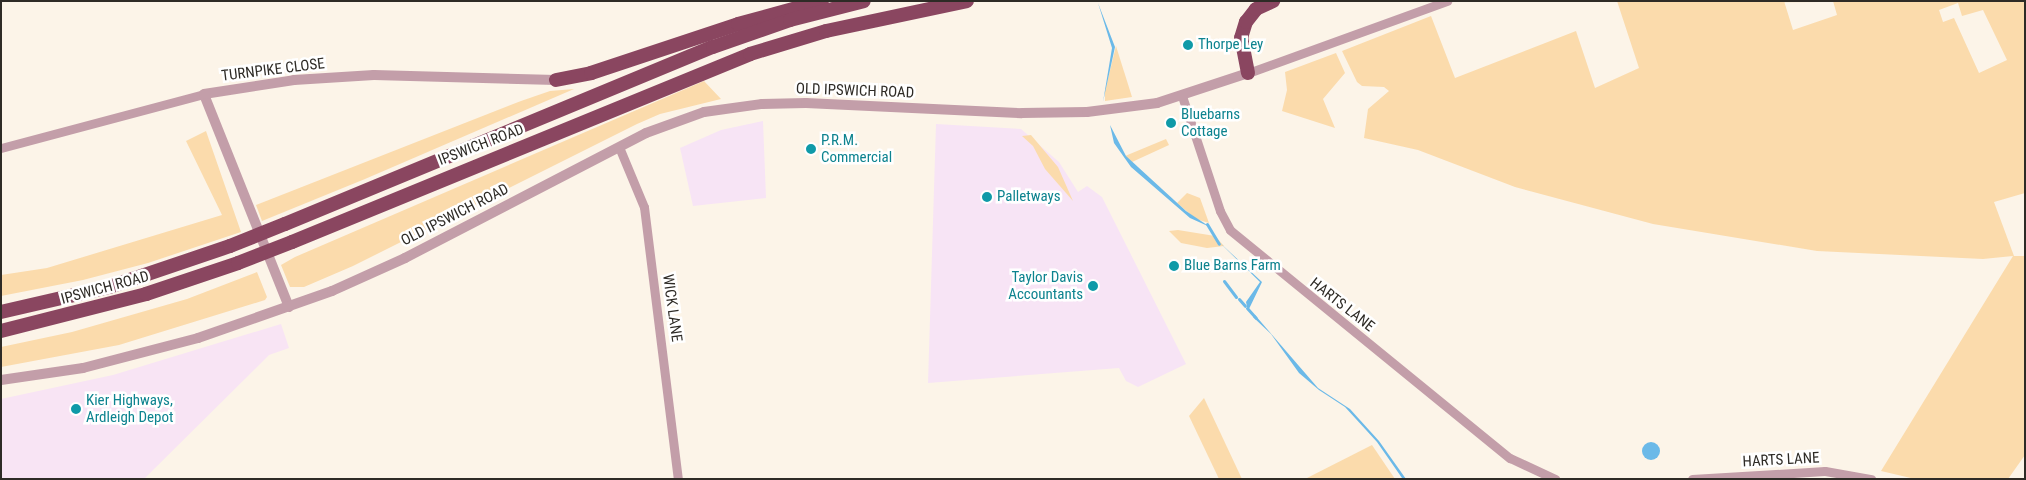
<!DOCTYPE html>
<style>
body{margin:0}
#map{position:relative;width:2026px;height:480px;overflow:hidden;background:#fcf4e8;font-family:"Roboto Condensed",sans-serif}
div>[style]{position:absolute}
.commercial>*{inset:0;background:#f7e4f5}
.industrial>*{inset:0;background:#f8e4f4}
.green>*{inset:0;background:#fbdbac}
.water>*{inset:0;background:#6bb9e8}
.round{border-radius:50%}
.stream>*{height:3px;margin:-1.5px;padding:0 1.5px;transform-origin:1.5px;border-radius:1.5px;background:#6bb9e8}
.minor>*{height:9px;margin:-4.5px;padding:0 4.5px;transform-origin:4.5px;border-radius:4.5px;background:#c39ea9}
.tertiary>*{height:10px;margin:-5px;padding:0 5px;transform-origin:5px;border-radius:5px;background:#c39ea9}
.trunk>*{height:14px;margin:-7px;padding:0 7px;transform-origin:7px;border-radius:7px;background:#8a4660}
.trunk-bridge>*{height:14px;margin:-7px;padding:0 7px;transform-origin:7px;border-radius:7px;background:#8a4660}
.dots>*{width:14px;height:14px;translate:-50% -50%;box-sizing:border-box;border:2px solid #fff;border-radius:50%}
span{translate:-50% -50%;white-space:nowrap;text-align:center;line-height:1.15;-webkit-text-stroke:5px #fff;paint-order:stroke}
.culture-label{font-size:15px;color:#0d838f}
.left{translate:0 -50%;text-align:left}
.right{translate:-100% -50%;text-align:right}
.street-label{font-size:15px;color:#2e2b26}
.frame{position:absolute;inset:0;border:2px solid #2e2b26;pointer-events:none}
</style>
<div id="map">
<div class="commercial">
<i style="clip-path:polygon(763px 121px,766px 198px,693px 206px,680px 148px,721px 130px)"></i>
<i style="clip-path:polygon(936px 124px,1021px 129px,1059px 162px,1078px 192px,1087px 186px,1102px 197px,1186px 364px,1138px 387px,1126px 381px,1119px 368px,928px 383px)"></i>
</div>
<div class="industrial">
<i style="clip-path:polygon(281px 324px,289px 348px,269px 355px,144px 479px,1px 479px,1px 399px,113px 375px)"></i>
</div>
<div class="green">
<i style="clip-path:polygon(evenodd,1617px 1px,1784px 1px,1793px 30px,1837px 15px,1833px 1px,2025px 1px,2025px 193px,1994px 202px,2014px 256px,2025px 256px,2025px 455px,2008px 479px,1915px 479px,1881px 471px,2013px 256px,1983px 259px,1817px 251px,1653px 224px,1515px 187px,1418px 150px,1364px 138px,1368px 109px,1389px 91px,1384px 87px,1362px 86px,1357px 82px,1342px 51px,1431px 16px,1455px 78px,1576px 31px,1595px 88px,1639px 68px,1617px 1px,1958px 3px,1962px 16px,1983px 10px,2007px 60px,1979px 73px,1954px 18px,1943px 22px,1939px 10px,1958px 3px)"></i>
<i style="clip-path:polygon(1116px 46px,1132px 97px,1105px 101px,1105px 91px)"></i>
<i style="clip-path:polygon(1336px 53px,1345px 73px,1323px 99px,1335px 128px,1282px 111px,1287px 90px,1285px 72px)"></i>
<i style="clip-path:polygon(704px 81px,721px 99px,660px 114px,637px 124px,353px 266px,304px 287px,290px 287px,281px 265px,295px 257px)"></i>
<i style="clip-path:polygon(574px 89px,365px 179px,262px 221px,256px 205px,521px 101px,550px 91px)"></i>
<i style="clip-path:polygon(206px 131px,241px 232px,148px 263px,83px 280px,1px 296px,1px 275px,47px 268px,222px 215px,186px 141px)"></i>
<i style="clip-path:polygon(1031px 135px,1058px 167px,1073px 201px,1045px 169px,1033px 146px,1022px 136px)"></i>
<i style="clip-path:polygon(1166px 139px,1169px 145px,1132px 162px,1125px 156px)"></i>
<i style="clip-path:polygon(1187px 193px,1200px 198px,1209px 223px,1196px 219px,1177px 203px)"></i>
<i style="clip-path:polygon(1178px 230px,1215px 236px,1224px 246px,1207px 248px,1181px 243px,1169px 231px)"></i>
<i style="clip-path:polygon(257px 272px,267px 297px,265px 300px,119px 345px,1px 367px,1px 347px,72px 332px,187px 299px)"></i>
<i style="clip-path:polygon(1204px 398px,1242px 479px,1219px 479px,1189px 416px)"></i>
<i style="clip-path:polygon(1372px 445px,1395px 479px,1305px 479px)"></i>
</div>
<div class="water">
<i style="clip-path:polygon(1098px 3px,1115px 47px,1103px 102px,1112px 48px)"></i>
<i style="clip-path:polygon(1110px 125px,1126px 156px,1186px 211px,1210px 227px,1190px 218px,1131px 167px,1114px 143px)"></i>
<i style="clip-path:polygon(1218px 241px,1262px 282px,1248px 311px,1246px 302px,1260px 282px)"></i>
<i style="clip-path:polygon(1255px 315px,1318px 388px,1350px 409px,1379px 441px,1406px 479px,1402px 478px,1377px 442px,1345px 407px,1319px 390px,1299px 373px,1271px 334px,1253px 317px)"></i>
<i class="round" style="left:1642px;top:442px;width:18px;height:18px"></i>
</div>
<div class="stream">
<i style="left:1207px;top:224px;width:23px;rotate:59deg"></i>
<i style="left:1224px;top:281px;width:20px;rotate:53deg"></i>
<i style="left:1239px;top:299px;width:9px;rotate:49deg"></i>
<i style="left:1247px;top:308px;width:13px;rotate:48deg"></i>
</div>
<div class="minor">
<i style="left:1248px;top:73px;width:212px;rotate:-19.9deg"></i>
<i style="left:1182px;top:96px;width:121px;rotate:71.7deg"></i>
<i style="left:1220px;top:211px;width:21px;rotate:62deg"></i>
<i style="left:1230px;top:230px;width:361px;rotate:39.2deg"></i>
<i style="left:1510px;top:458px;width:50px;rotate:25deg"></i>
<i style="left:619px;top:147px;width:65px;rotate:67.4deg"></i>
<i style="left:644px;top:207px;width:274px;rotate:82.9deg"></i>
<i style="left:1px;top:148px;width:210px;rotate:-14.9deg"></i>
<i style="left:1692px;top:479px;width:133px;rotate:-3.4deg"></i>
<i style="left:1825px;top:471px;width:47px;rotate:9.9deg"></i>
</div>
<div class="tertiary">
<i style="left:289px;top:307px;width:229px;rotate:-111.8deg"></i>
<i style="left:204px;top:94px;width:91px;rotate:-8.8deg"></i>
<i style="left:294px;top:80px;width:80px;rotate:-3.6deg"></i>
<i style="left:374px;top:75px;width:182px;rotate:1.6deg"></i>
<i style="left:1px;top:380px;width:83px;rotate:-8.3deg"></i>
<i style="left:83px;top:368px;width:119px;rotate:-14.6deg"></i>
<i style="left:198px;top:338px;width:142px;rotate:-19.3deg"></i>
<i style="left:332px;top:291px;width:80px;rotate:-24.3deg"></i>
<i style="left:405px;top:258px;width:271px;rotate:-27.4deg"></i>
<i style="left:646px;top:133px;width:62px;rotate:-19.9deg"></i>
<i style="left:704px;top:112px;width:59px;rotate:-7.9deg"></i>
<i style="left:762px;top:104px;width:44px;rotate:-1.3deg"></i>
<i style="left:806px;top:103px;width:216px;rotate:2.7deg"></i>
<i style="left:1022px;top:113px;width:65px;rotate:-0.9deg"></i>
<i style="left:1087px;top:112px;width:71px;rotate:-7.3deg"></i>
<i style="left:1157px;top:103px;width:96px;rotate:-18.2deg"></i>
</div>
<div class="trunk">
<i style="left:1248px;top:73px;width:36px;rotate:-101deg"></i>
<i style="left:1241px;top:38px;width:17px;rotate:-73deg"></i>
<i style="left:1246px;top:22px;width:16px;rotate:-52deg"></i>
<i style="left:1256px;top:9px;width:19px;rotate:-25deg"></i>
<i style="left:556px;top:80px;width:36px;rotate:-11deg"></i>
<i style="left:591px;top:73px;width:155px;rotate:-18.4deg"></i>
<i style="left:738px;top:24px;width:87px;rotate:-15.3deg"></i>
<i style="left:285px;top:224px;width:463px;rotate:-22.5deg"></i>
<i style="left:713px;top:47px;width:82px;rotate:-19.3deg"></i>
<i style="left:790px;top:20px;width:76px;rotate:-14.4deg"></i>
<i style="left:292px;top:242px;width:495px;rotate:-22.3deg"></i>
<i style="left:750px;top:54px;width:79px;rotate:-16.8deg"></i>
<i style="left:826px;top:31px;width:144px;rotate:-12deg"></i>
<i style="left:1px;top:312px;width:111px;rotate:-13deg"></i>
<i style="left:109px;top:287px;width:128px;rotate:-18.7deg"></i>
<i style="left:1px;top:331px;width:150px;rotate:-14.3deg"></i>
<i style="left:146px;top:294px;width:97px;rotate:-18.6deg"></i>
</div>
<div class="trunk-bridge">
<i style="left:230px;top:246px;width:59px;rotate:-21.8deg"></i>
<i style="left:238px;top:263px;width:58px;rotate:-21.3deg"></i>
</div>
<div class="dots">
<i style="left:1188px;top:45px;background:#0f9aa8"></i>
<i style="left:1171px;top:123px;background:#0f9aa8"></i>
<i style="left:811px;top:149px;background:#0f9aa8"></i>
<i style="left:987px;top:197px;background:#0f9aa8"></i>
<i style="left:1174px;top:266px;background:#0f9aa8"></i>
<i style="left:1093px;top:286px;background:#0f9aa8"></i>
<i style="left:76px;top:409px;background:#0f9aa8"></i>
</div>
<div class="culture-label">
<span class="left" style="left:1198px;top:45px">Thorpe Ley</span>
<span class="left" style="left:1181px;top:123px">Bluebarns<br>Cottage</span>
<span class="left" style="left:821px;top:149px">P.R.M.<br>Commercial</span>
<span class="left" style="left:997px;top:197px">Palletways</span>
<span class="left" style="left:1184px;top:266px">Blue Barns Farm</span>
<span class="right" style="left:1083px;top:286px">Taylor Davis<br>Accountants</span>
<span class="left" style="left:86px;top:409px">Kier Highways,<br>Ardleigh Depot</span>
</div>
<div class="street-label">
<span style="left:273px;top:70px;rotate:-7deg">TURNPIKE CLOSE</span>
<span style="left:855px;top:91px;rotate:2deg">OLD IPSWICH ROAD</span>
<span style="left:481px;top:145px;rotate:-21deg">IPSWICH ROAD</span>
<span style="left:455px;top:215px;rotate:-27deg">OLD IPSWICH ROAD</span>
<span style="left:105px;top:288px;rotate:-15deg">IPSWICH ROAD</span>
<span style="left:1342px;top:305px;rotate:38deg">HARTS LANE</span>
<span style="left:672px;top:308px;rotate:82deg">WICK LANE</span>
<span style="left:1781px;top:460px;rotate:-3deg">HARTS LANE</span>
</div>
<div class="frame"></div>
</div>
